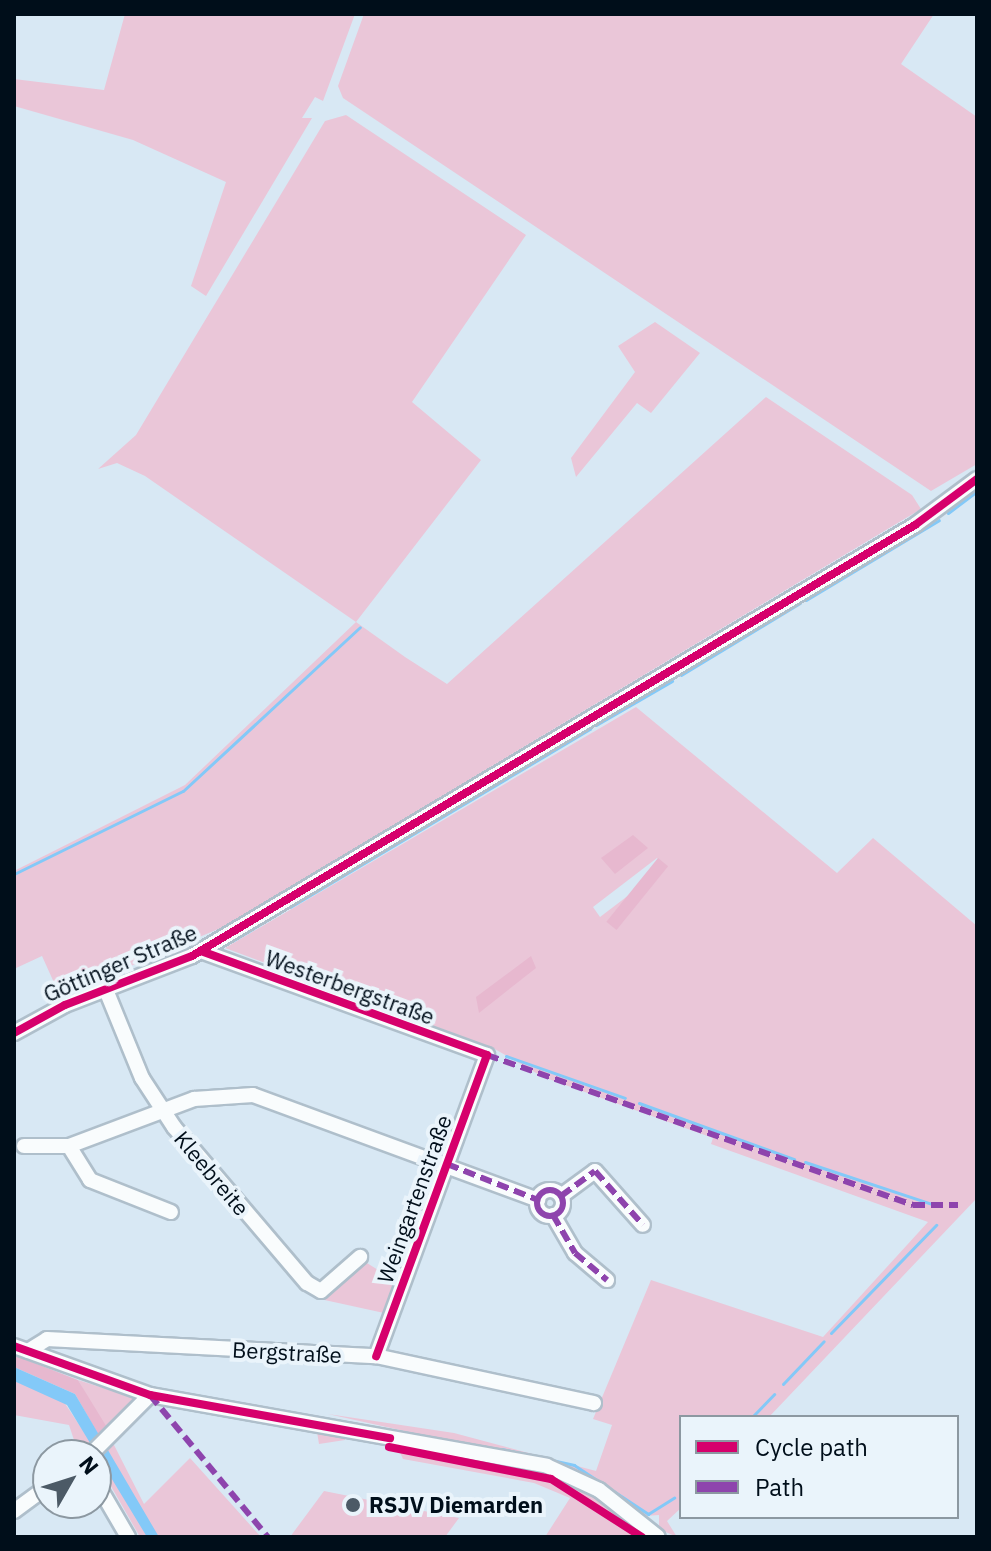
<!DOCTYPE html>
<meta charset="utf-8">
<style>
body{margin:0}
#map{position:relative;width:991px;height:1551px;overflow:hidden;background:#d8e8f4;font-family:"IBM Plex Sans",sans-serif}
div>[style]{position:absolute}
.green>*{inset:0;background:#eac6d8}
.forest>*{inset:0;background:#e7b8cf;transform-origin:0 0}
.water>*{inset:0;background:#83c9f8}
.stream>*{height:3px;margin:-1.5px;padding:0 1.5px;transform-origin:1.5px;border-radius:1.5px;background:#83c9f8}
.roads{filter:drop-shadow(2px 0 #afbfcb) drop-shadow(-2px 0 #afbfcb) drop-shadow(0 2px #afbfcb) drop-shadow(0 -2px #afbfcb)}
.minor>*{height:14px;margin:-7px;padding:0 7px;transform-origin:7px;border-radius:7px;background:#f9fcfd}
.minor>.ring{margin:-7px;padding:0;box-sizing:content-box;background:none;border:14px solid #f9fcfd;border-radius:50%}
.quiet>*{height:6px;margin-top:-3px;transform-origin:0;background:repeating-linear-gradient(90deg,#8e44ad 0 12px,transparent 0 18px)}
.quiet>.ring{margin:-3px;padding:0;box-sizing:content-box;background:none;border:6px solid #8e44ad;border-radius:50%}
.cycleway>*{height:8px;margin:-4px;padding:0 4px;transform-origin:4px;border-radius:4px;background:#d6006c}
.dots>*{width:22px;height:22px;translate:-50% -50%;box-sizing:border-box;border:4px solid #eaf4fb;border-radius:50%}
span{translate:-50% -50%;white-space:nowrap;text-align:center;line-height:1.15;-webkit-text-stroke:8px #eaf4fb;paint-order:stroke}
.street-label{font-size:22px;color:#000e1a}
.poi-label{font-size:22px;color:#000e1a;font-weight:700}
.left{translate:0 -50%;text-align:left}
.frame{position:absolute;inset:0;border:16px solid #000e1a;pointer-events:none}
.legend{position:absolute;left:679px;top:1415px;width:280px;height:104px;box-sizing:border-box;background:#eaf4fb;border:2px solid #8c98a1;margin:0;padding:10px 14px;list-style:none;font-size:24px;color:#000e1a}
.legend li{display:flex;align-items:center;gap:16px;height:40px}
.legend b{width:40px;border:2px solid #8c98a1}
.north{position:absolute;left:32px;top:1439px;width:80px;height:80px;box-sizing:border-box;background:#eaf4fb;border:2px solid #8c98a1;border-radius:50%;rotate:51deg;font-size:22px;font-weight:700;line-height:32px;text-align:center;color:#000e1a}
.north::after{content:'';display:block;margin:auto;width:28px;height:36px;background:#4c5a66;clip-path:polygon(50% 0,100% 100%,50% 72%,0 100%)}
</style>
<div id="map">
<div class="green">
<i style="clip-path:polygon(125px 14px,355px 14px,323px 101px,315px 97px,302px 118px,312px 118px,206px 296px,191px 286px,226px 182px,133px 140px,14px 106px,14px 79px,104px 90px)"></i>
<i style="clip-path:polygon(364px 14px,934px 14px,901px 64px,977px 117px,977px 464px,931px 491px,343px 98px,338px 86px)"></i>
<i style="clip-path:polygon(346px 115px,526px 235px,412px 402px,481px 460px,356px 622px,405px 657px,447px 684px,766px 397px,912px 495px,921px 509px,223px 927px,60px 996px,42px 956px,14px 969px,14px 871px,185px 785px,356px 622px,145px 476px,117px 463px,98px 469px,136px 435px,325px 121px)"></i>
<i style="clip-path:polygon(655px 322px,700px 353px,651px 413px,637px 403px,576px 477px,571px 458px,635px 372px,618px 346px)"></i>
<i style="clip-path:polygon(evenodd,636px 707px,837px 873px,873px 838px,977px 926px,977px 1198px,769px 1417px,681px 1417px,681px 1508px,667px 1521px,677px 1537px,659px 1529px,659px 1515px,644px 1516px,557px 1465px,328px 1414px,454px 1433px,596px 1471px,612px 1425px,593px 1419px,651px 1280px,823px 1337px,928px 1222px,711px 1144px,713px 1138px,543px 1077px,493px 1048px,225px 948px,636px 707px,657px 858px,667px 866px,600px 917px,593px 907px,657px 858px)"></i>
<i style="clip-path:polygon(362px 1260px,396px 1281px,384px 1313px,320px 1299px)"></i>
<i style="clip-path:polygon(78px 1380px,135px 1398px,139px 1402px,109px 1435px)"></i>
<i style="clip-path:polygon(14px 1381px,62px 1399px,94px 1447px,79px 1455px,69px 1425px,14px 1415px)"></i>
<i style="clip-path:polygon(317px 1432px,345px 1436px,345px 1440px,319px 1444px)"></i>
<i style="clip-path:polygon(113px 1443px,144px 1504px,190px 1458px,261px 1537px,140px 1537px,96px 1460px)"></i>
<i style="clip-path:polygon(397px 1446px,532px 1467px,583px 1487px,651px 1537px,545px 1537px,570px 1498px,534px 1483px,403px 1459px)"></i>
<i style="clip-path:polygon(324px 1491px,459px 1518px,445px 1537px,290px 1537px)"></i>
</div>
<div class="forest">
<i style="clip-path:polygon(633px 835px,648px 848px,615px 874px,601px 858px)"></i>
<i style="left:658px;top:858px;width:13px;height:82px;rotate:39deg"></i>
<i style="clip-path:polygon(531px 956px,536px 968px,479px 1013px,476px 997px)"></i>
<i style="clip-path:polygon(14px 1355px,78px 1380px,108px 1429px,102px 1441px,75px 1394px,14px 1367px)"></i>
</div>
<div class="water">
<i style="clip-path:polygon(14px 1367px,75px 1394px,159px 1537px,147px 1537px,67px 1405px,14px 1381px)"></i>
</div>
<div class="stream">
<i style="left:948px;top:513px;width:36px;rotate:-37deg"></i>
<i style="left:806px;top:600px;width:155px;rotate:-31deg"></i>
<i style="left:681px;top:675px;width:139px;rotate:-31.2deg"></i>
<i style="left:596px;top:725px;width:88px;rotate:-30.1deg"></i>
<i style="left:14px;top:874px;width:188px;rotate:-26.2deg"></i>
<i style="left:183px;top:791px;width:241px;rotate:-42.8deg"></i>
<i style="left:290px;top:907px;width:349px;rotate:-30.7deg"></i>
<i style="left:232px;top:941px;width:58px;rotate:-31deg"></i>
<i style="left:69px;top:995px;width:52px;rotate:-20.2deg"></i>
<i style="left:506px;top:1056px;width:126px;rotate:19.4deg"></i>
<i style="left:639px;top:1103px;width:165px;rotate:19.9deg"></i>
<i style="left:805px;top:1162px;width:134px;rotate:18.3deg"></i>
<i style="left:831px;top:1333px;width:151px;rotate:-45.8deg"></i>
<i style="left:783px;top:1384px;width:59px;rotate:-46.4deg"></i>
<i style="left:752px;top:1417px;width:32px;rotate:-46deg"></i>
<i style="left:502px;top:1449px;width:74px;rotate:12.5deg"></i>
<i style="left:574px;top:1465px;width:89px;rotate:33.5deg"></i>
<i style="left:648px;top:1514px;width:31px;rotate:-32deg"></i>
<i style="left:680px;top:1492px;width:1px;rotate:-45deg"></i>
</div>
<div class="roads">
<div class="minor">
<i style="left:201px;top:951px;width:304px;rotate:20deg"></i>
<i style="left:487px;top:1055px;width:321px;rotate:110.2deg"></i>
<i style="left:106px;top:990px;width:95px;rotate:67.8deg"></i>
<i style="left:142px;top:1078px;width:59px;rotate:56.9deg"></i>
<i style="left:174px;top:1127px;width:205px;rotate:49.6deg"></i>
<i style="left:307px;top:1283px;width:16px;rotate:30deg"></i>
<i style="left:321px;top:1291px;width:52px;rotate:-41.1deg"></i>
<i style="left:14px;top:1033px;width:58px;rotate:-28.8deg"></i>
<i style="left:65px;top:1005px;width:136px;rotate:-21.1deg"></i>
<i style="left:192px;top:956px;width:842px;rotate:-30.8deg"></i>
<i style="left:915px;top:525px;width:77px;rotate:-36.6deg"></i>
<i style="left:24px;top:1146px;width:45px"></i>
<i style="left:69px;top:1146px;width:134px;rotate:-20.6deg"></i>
<i style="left:194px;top:1099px;width:59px;rotate:-3.9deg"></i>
<i style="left:253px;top:1095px;width:304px;rotate:20.2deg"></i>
<i style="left:69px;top:1146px;width:40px;rotate:58deg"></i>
<i style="left:90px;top:1180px;width:87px;rotate:21.6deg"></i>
<i class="ring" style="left:537px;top:1190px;width:12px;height:12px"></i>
<i style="left:561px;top:1196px;width:42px;rotate:-36.3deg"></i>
<i style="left:595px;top:1171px;width:72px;rotate:48.4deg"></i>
<i style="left:553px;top:1215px;width:44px;rotate:59.9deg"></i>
<i style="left:575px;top:1253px;width:42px;rotate:40.2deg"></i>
<i style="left:14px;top:1346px;width:145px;rotate:19.8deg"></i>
<i style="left:150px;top:1395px;width:403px;rotate:10.1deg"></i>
<i style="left:547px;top:1466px;width:57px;rotate:24.8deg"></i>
<i style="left:599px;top:1490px;width:75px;rotate:38.5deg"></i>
<i style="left:28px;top:1351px;width:22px;rotate:-32deg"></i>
<i style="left:47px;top:1339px;width:329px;rotate:3deg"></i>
<i style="left:376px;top:1356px;width:223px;rotate:12.2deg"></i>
<i style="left:90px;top:1455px;width:85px;rotate:-45deg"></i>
<i style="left:96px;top:1482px;width:64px;rotate:59.8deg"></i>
<i style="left:14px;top:1511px;width:42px;rotate:-36.3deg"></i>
</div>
</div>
<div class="quiet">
<i style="left:487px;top:1055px;width:452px;rotate:19.4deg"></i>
<i style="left:913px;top:1205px;width:45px"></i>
<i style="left:447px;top:1164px;width:98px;rotate:21.6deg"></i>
<i class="ring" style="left:537px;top:1190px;width:20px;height:20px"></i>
<i style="left:561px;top:1196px;width:42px;rotate:-36.3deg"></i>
<i style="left:595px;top:1171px;width:72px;rotate:48.4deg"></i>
<i style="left:553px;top:1215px;width:44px;rotate:59.9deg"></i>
<i style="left:575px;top:1253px;width:42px;rotate:40.2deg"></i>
<i style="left:150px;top:1395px;width:185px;rotate:50.3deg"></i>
</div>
<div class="cycleway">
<i style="left:201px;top:951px;width:304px;rotate:20deg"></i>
<i style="left:487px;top:1055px;width:321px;rotate:110.2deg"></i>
<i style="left:14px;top:1033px;width:58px;rotate:-28.8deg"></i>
<i style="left:65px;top:1005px;width:136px;rotate:-21.1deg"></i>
<i style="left:192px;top:956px;width:842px;rotate:-30.8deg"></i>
<i style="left:915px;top:525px;width:77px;rotate:-36.6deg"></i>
<i style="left:14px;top:1346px;width:145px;rotate:19.8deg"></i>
<i style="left:150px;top:1395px;width:244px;rotate:10.2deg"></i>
<i style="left:389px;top:1447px;width:165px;rotate:11.2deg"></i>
<i style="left:551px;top:1479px;width:108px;rotate:32.5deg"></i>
</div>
<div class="dots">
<i style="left:353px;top:1505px;background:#4c5a66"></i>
</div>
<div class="street-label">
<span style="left:120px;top:963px;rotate:-23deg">Göttinger Straße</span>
<span style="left:350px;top:987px;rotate:20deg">Westerbergstraße</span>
<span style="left:212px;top:1173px;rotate:50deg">Kleebreite</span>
<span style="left:414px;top:1199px;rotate:-70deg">Weingartenstraße</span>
<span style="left:287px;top:1352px;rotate:3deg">Bergstraße</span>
</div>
<div class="poi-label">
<span class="left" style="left:369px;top:1505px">RSJV Diemarden</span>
</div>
<div class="frame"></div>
<ul class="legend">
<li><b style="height:10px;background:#d6006c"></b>Cycle path</li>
<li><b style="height:10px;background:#8e44ad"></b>Path</li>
</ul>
<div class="north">N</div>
</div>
